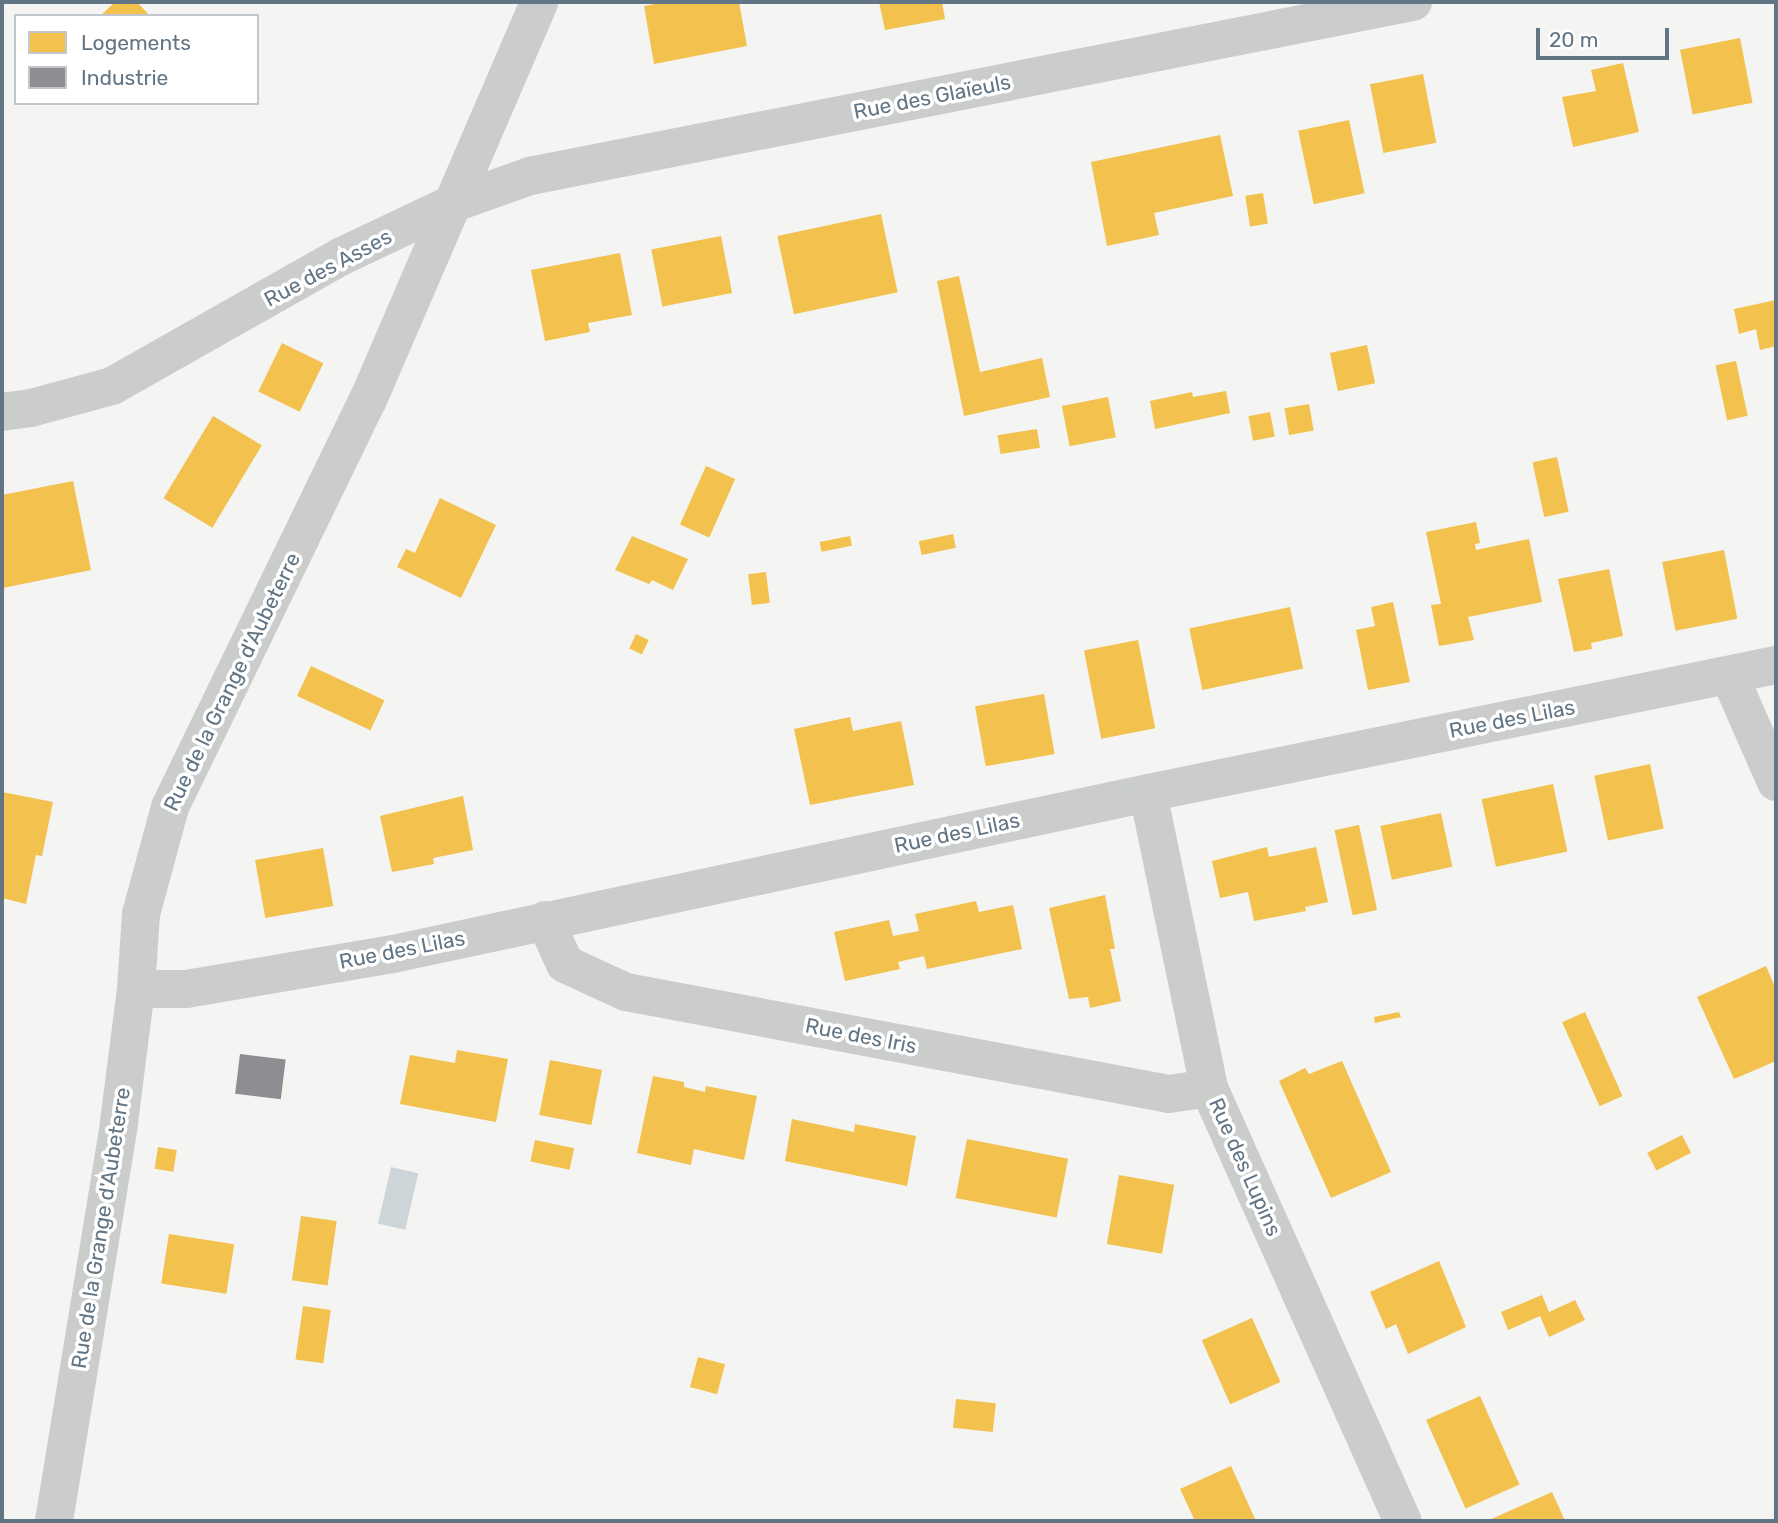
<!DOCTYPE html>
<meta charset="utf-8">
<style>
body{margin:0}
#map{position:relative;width:1778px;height:1523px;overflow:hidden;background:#f4f4f2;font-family:Rubik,sans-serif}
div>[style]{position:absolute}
.water>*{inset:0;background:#ced5d8;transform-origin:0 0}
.homes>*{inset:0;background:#f2c14e;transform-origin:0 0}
.industry>*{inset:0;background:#8d8d92;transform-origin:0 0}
.minor>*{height:38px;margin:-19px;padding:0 19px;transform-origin:19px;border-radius:19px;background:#cbcdcd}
span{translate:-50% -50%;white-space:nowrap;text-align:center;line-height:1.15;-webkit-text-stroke:7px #fff;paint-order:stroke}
.street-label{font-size:21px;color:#627584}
.frame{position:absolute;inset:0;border:4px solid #627584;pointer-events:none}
.legend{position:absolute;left:14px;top:14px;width:245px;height:91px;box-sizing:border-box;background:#fff;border:2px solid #c0c8ce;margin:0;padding:9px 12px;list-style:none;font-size:21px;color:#627584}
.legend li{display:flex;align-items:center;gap:14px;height:35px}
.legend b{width:35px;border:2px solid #c0c8ce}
.scale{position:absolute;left:1536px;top:28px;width:133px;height:32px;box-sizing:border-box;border:4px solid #627584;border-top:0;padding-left:9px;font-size:21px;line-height:24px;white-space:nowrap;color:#627584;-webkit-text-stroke:5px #fff;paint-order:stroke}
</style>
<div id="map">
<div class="water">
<i style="left:391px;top:1167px;width:28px;height:58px;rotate:13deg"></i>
</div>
<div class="homes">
<i style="clip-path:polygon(115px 2px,137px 2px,150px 16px,100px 16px)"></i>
<i style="clip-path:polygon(667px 2px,739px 2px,747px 46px,654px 64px,644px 6px)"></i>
<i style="clip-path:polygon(879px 2px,942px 2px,945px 19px,885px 30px)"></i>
<i style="left:1740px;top:38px;width:66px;height:61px;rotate:79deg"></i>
<i style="clip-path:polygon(1623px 63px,1639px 132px,1573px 147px,1562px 97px,1596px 91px,1591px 70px)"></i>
<i style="left:1423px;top:74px;width:70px;height:54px;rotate:79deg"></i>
<i style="left:1349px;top:120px;width:75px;height:52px;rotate:78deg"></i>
<i style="clip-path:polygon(1220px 135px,1233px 196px,1154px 213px,1159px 235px,1107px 246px,1091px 162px)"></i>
<i style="left:1263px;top:193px;width:31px;height:18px;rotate:81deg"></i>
<i style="left:881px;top:214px;width:80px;height:106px;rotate:78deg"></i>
<i style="left:721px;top:236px;width:58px;height:71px;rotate:79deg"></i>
<i style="clip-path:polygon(620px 253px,632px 315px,588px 323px,590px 332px,545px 341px,531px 270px)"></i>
<i style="clip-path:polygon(959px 276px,980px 372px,1042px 358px,1050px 397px,964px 416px,937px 281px)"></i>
<i style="clip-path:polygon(1776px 300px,1776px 346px,1760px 350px,1756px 329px,1739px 334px,1734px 309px)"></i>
<i style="left:282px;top:343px;width:46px;height:54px;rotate:26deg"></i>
<i style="left:1367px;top:345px;width:39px;height:38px;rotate:78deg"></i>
<i style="left:1736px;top:361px;width:56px;height:21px;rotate:78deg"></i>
<i style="clip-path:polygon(1226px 391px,1230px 413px,1155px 429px,1150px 401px,1192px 392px,1193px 397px)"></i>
<i style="left:1108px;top:397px;width:41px;height:47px;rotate:79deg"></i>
<i style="left:1309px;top:404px;width:27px;height:25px;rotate:80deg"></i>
<i style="left:1270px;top:412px;width:25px;height:22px;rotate:79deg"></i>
<i style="left:213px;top:416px;width:57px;height:96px;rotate:31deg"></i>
<i style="left:1037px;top:429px;width:19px;height:40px;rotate:81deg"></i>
<i style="left:1557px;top:457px;width:56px;height:25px;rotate:78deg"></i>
<i style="left:706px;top:466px;width:32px;height:64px;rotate:24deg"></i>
<i style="clip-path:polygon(73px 481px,91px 570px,3px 588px,2px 495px)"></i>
<i style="clip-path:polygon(440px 498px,496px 525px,461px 598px,397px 567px,406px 549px,415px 553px)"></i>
<i style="clip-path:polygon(1476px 522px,1480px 543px,1475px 544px,1476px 550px,1529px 539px,1542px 602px,1468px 617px,1474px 640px,1439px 646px,1431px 605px,1441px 604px,1426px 532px)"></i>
<i style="left:953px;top:534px;width:14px;height:35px;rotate:78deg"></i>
<i style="clip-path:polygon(632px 536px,688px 559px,673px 590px,652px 580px,649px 584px,615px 570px)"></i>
<i style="left:850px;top:536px;width:10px;height:31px;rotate:79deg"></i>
<i style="left:1724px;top:550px;width:70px;height:63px;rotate:79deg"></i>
<i style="clip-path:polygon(1609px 569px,1623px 636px,1591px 643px,1592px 649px,1574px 652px,1558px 579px)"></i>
<i style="left:766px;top:572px;width:31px;height:18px;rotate:83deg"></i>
<i style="clip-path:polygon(1393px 602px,1410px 682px,1368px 690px,1356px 630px,1375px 626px,1371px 607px)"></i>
<i style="left:1290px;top:607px;width:63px;height:103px;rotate:78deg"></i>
<i style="left:636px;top:634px;width:14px;height:16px;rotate:25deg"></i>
<i style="left:1138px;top:640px;width:90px;height:55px;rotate:79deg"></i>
<i style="left:311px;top:666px;width:81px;height:33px;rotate:25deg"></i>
<i style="left:1044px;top:694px;width:61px;height:70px;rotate:80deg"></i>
<i style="clip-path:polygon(850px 717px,853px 731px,901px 721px,914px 785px,810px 805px,794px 729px)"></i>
<i style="left:1650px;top:764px;width:66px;height:57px;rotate:78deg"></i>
<i style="left:1553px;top:784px;width:69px;height:73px;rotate:78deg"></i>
<i style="clip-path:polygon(2px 792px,53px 802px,42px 856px,36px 855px,26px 904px,2px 898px)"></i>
<i style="clip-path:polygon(463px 796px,473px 850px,433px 858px,434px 864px,392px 872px,380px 816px)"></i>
<i style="left:1441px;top:813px;width:55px;height:62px;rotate:78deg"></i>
<i style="left:1359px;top:825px;width:87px;height:25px;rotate:78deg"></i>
<i style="clip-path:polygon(1267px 847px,1269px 857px,1316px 847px,1328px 902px,1305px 907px,1306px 911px,1254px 921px,1248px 892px,1220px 898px,1212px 861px)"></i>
<i style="left:323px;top:848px;width:59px;height:69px;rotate:80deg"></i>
<i style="clip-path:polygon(1105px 895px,1115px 949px,1110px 949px,1121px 1001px,1090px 1008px,1088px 997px,1069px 999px,1049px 908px)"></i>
<i style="clip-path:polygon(976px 901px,979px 912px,1013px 905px,1022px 949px,927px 969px,924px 956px,898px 962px,900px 969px,845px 981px,834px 932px,889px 920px,893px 936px,919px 931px,915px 914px)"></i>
<i style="clip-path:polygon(1766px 966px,1776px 989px,1776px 1061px,1734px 1079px,1697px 997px)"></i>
<i style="clip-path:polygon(1399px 1012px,1401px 1017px,1375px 1023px,1374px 1017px)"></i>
<i style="left:1585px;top:1012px;width:92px;height:25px;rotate:66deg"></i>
<i style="clip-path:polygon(457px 1050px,508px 1059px,496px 1122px,400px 1104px,410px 1055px,455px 1063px)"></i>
<i style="left:550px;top:1060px;width:53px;height:56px;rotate:11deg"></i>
<i style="clip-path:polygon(1342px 1061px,1391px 1172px,1331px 1198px,1279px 1081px,1305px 1068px,1309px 1074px)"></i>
<i style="clip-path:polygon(653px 1076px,684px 1082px,684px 1087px,705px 1092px,706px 1086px,757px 1096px,744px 1160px,694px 1149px,691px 1165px,637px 1153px)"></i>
<i style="clip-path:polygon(792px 1119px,854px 1132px,855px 1124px,916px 1136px,907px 1186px,785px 1161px)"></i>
<i style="left:1682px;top:1135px;width:20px;height:39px;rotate:63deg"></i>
<i style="left:967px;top:1139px;width:103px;height:60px;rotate:11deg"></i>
<i style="left:535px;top:1140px;width:40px;height:22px;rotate:12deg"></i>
<i style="left:158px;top:1147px;width:19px;height:22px;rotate:9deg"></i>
<i style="left:1119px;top:1175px;width:56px;height:70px;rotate:10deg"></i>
<i style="left:301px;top:1216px;width:36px;height:65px;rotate:8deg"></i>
<i style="left:169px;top:1234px;width:66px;height:50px;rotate:9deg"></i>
<i style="clip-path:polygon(1439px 1261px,1466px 1327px,1408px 1354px,1396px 1324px,1386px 1329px,1370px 1292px)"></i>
<i style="clip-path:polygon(1542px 1295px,1549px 1312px,1575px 1300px,1585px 1320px,1549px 1337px,1540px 1316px,1508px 1330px,1501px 1312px)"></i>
<i style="left:303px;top:1306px;width:28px;height:54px;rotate:8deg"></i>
<i style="left:1252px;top:1318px;width:70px;height:55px;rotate:66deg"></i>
<i style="left:698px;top:1357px;width:28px;height:31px;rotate:15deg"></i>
<i style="left:1480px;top:1396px;width:97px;height:59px;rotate:66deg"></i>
<i style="left:956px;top:1399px;width:40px;height:29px;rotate:6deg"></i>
<i style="clip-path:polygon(1231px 1466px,1256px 1521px,1195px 1521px,1180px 1489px)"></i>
<i style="clip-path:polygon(1552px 1492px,1565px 1521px,1487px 1521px)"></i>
</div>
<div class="industry">
<i style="left:240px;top:1054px;width:46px;height:40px;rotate:7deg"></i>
</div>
<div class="minor">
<i style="left:2px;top:412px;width:29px;rotate:-8deg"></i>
<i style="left:31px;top:408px;width:84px;rotate:-15.2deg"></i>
<i style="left:112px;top:386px;width:264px;rotate:-29.5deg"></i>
<i style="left:342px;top:256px;width:124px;rotate:-25.3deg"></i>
<i style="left:454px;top:203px;width:81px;rotate:-19.6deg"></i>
<i style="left:530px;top:176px;width:900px;rotate:-11.15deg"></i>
<i style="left:1729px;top:675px;width:117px;rotate:66.3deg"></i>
<i style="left:1148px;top:793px;width:301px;rotate:78.3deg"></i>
<i style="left:1209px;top:1088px;width:474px;rotate:65.9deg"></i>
<i style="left:545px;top:920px;width:48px;rotate:65.6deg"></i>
<i style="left:565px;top:964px;width:67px;rotate:24.7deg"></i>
<i style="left:626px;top:992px;width:552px;rotate:10.64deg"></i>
<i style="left:1169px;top:1094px;width:40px;rotate:-8.5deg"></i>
<i style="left:136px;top:989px;width:50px"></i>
<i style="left:186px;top:989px;width:210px;rotate:-9.6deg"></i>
<i style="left:393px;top:954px;width:772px;rotate:-12.04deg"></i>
<i style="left:1148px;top:793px;width:641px;rotate:-11.52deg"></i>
<i style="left:54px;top:1521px;width:404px;rotate:-80.7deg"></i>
<i style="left:119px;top:1122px;width:134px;rotate:-82.7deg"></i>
<i style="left:136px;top:989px;width:75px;rotate:-86.2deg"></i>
<i style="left:141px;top:914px;width:111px;rotate:-74.8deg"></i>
<i style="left:170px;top:807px;width:453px;rotate:-64.1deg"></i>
<i style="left:368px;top:400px;width:433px;rotate:-66.7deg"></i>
</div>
<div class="street-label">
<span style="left:932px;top:97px;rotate:-11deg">Rue des Glaïeuls</span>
<span style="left:328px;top:268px;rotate:-28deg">Rue des Asses</span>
<span style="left:232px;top:682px;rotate:-64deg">Rue de la Grange d'Aubeterre</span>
<span style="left:1512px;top:719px;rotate:-11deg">Rue des Lilas</span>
<span style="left:957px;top:833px;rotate:-12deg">Rue des Lilas</span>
<span style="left:402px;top:950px;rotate:-11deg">Rue des Lilas</span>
<span style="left:861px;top:1036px;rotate:11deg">Rue des Iris</span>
<span style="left:1245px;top:1167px;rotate:66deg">Rue des Lupins</span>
<span style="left:101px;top:1228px;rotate:-81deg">Rue de la Grange d'Aubeterre</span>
</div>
<div class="frame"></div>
<ul class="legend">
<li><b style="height:19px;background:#f2c14e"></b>Logements</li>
<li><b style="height:19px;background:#8d8d92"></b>Industrie</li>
</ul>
<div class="scale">20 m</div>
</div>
